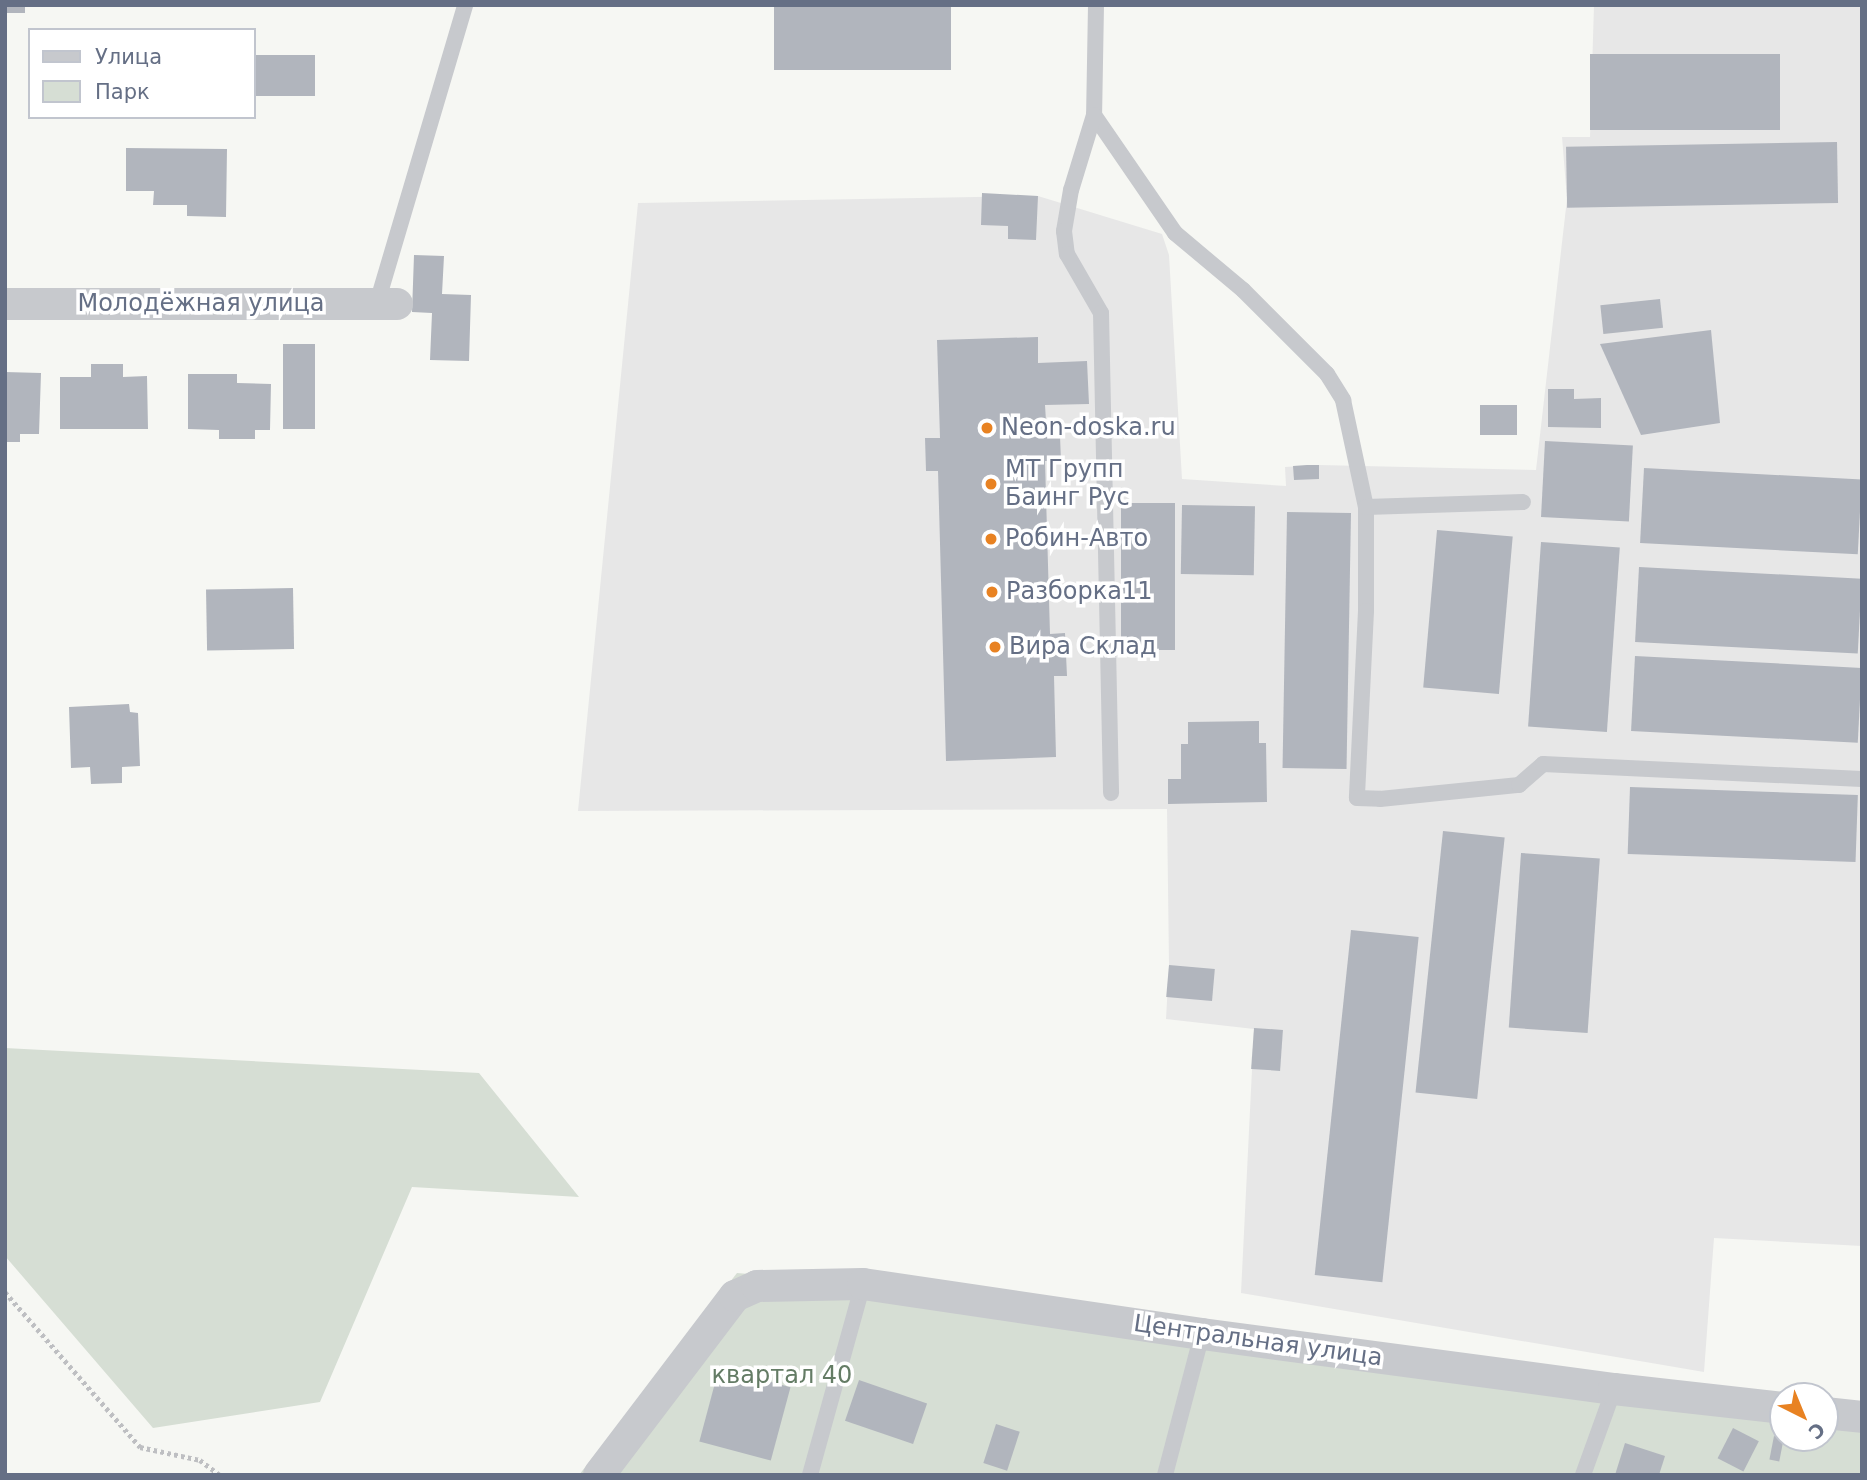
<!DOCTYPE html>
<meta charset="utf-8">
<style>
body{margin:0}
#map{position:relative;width:1867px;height:1480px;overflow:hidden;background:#f6f7f3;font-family:"DejaVu Sans",sans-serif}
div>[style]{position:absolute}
.built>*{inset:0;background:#e7e7e7}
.green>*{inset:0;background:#d6ded4}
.building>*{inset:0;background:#b1b5bd;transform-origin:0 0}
.path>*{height:4.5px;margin-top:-2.25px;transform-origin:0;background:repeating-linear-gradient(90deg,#bebfc2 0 3.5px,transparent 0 7px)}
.service>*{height:16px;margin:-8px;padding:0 8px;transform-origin:8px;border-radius:8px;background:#c7c9cd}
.minor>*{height:32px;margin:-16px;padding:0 16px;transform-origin:16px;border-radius:16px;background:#c7c9cd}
.dots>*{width:19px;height:19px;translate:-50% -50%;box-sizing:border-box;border:4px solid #fff;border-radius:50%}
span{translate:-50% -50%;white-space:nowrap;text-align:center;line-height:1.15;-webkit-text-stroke:7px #fff;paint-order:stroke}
.street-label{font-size:24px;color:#656f85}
.poi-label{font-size:24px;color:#656f85}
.left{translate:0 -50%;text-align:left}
.park-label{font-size:24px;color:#647c65}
.frame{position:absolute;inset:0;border:7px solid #656f85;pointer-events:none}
.legend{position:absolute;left:28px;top:28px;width:228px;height:91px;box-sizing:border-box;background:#fff;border:2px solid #c1c5ce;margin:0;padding:9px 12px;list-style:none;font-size:21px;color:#656f85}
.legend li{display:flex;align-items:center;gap:14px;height:35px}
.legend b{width:35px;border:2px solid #c1c5ce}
.north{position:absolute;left:1769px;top:1382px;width:70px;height:70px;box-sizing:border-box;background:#fff;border:2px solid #c1c5ce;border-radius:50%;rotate:137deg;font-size:19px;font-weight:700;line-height:28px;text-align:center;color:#656f85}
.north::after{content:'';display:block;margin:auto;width:24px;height:32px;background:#e88222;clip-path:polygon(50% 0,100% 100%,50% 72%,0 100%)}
</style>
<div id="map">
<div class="built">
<i style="clip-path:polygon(1594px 5px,1862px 5px,1862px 1246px,1714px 1238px,1704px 1372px,1241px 1293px,1254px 1029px,1166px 1019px,1169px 965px,1167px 809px,578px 811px,638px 203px,1038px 196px,1162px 234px,1169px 255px,1182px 479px,1286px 486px,1285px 467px,1319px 465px,1536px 470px,1567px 199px,1562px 137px,1590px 137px)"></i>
</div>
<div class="green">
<i style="clip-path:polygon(5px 1048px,479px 1073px,579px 1197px,412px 1187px,320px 1402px,153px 1428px,5px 1256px)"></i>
<i style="clip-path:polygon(737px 1273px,863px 1284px,1783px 1408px,1783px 1438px,1825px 1438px,1825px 1413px,1862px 1417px,1862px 1475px,579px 1475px)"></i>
</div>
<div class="building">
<i style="left:5px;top:5px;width:20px;height:8px"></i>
<i style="left:774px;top:5px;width:177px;height:65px"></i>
<i style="left:1780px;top:54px;width:76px;height:190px;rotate:90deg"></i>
<i style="left:315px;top:55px;width:41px;height:61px;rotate:90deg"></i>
<i style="left:1837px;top:142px;width:61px;height:271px;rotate:89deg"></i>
<i style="clip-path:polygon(126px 148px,227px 149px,226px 217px,187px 216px,187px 205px,153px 205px,154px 191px,126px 191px)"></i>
<i style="clip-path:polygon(982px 193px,1038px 196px,1036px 240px,1008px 239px,1008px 226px,981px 225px)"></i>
<i style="clip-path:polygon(414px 255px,444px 256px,442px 294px,471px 295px,469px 361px,430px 360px,432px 313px,412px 312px)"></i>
<i style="left:1660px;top:299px;width:29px;height:60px;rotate:84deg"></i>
<i style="clip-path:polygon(1711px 330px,1720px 423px,1641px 435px,1600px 344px)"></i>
<i style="clip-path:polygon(1038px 337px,1038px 363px,1087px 361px,1089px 404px,1045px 405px,1047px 437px,1060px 436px,1061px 461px,1045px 461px,1050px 634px,1065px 633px,1067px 676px,1054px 676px,1056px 757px,946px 761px,938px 471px,926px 471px,925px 438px,940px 438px,937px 340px)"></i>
<i style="left:283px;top:344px;width:32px;height:85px"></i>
<i style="clip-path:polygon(91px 364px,123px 364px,123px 377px,147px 376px,148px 429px,60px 429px,60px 377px,91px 377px)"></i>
<i style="clip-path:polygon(5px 372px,41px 373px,39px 434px,20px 434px,20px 442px,5px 442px)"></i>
<i style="clip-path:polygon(188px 374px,237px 374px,237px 383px,271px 384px,270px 430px,255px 430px,255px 439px,219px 439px,219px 430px,188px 429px)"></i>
<i style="clip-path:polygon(1548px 389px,1574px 389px,1574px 399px,1601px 398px,1601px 428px,1548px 427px)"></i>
<i style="left:1480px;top:405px;width:37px;height:30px"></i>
<i style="left:1545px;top:441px;width:88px;height:76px;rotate:3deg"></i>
<i style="clip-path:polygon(1307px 465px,1319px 465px,1319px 479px,1294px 480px,1293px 466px)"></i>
<i style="left:1644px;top:468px;width:218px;height:75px;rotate:3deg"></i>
<i style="left:1121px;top:503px;width:54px;height:147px"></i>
<i style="left:1182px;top:505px;width:73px;height:69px;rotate:1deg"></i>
<i style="left:1287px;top:512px;width:64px;height:256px;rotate:1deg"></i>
<i style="left:1437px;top:530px;width:76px;height:158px;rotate:5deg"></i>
<i style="left:1541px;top:542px;width:79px;height:185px;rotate:4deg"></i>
<i style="left:1639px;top:567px;width:223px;height:75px;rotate:3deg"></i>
<i style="left:293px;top:588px;width:61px;height:87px;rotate:89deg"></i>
<i style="left:1635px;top:656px;width:227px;height:75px;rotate:3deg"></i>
<i style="clip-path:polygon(129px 704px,130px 712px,138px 713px,140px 766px,122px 767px,122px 783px,91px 784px,90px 767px,71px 768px,69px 707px)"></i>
<i style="clip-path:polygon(1259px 721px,1259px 743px,1266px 743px,1267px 802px,1168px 804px,1168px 779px,1181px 779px,1181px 744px,1188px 744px,1188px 722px)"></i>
<i style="left:1630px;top:787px;width:228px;height:67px;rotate:2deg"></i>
<i style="left:1443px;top:831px;width:62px;height:263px;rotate:6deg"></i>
<i style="left:1521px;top:853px;width:79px;height:175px;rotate:4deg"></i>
<i style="left:1351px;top:930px;width:68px;height:347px;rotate:6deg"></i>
<i style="left:1169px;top:965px;width:46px;height:32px;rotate:5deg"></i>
<i style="left:1254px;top:1028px;width:29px;height:41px;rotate:4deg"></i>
<i style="left:719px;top:1368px;width:74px;height:76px;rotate:15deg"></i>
<i style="left:859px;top:1380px;width:72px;height:43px;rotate:19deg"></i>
<i style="left:996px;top:1424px;width:25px;height:41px;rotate:18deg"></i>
<i style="left:1733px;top:1428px;width:29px;height:34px;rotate:27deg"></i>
<i style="left:1774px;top:1436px;width:10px;height:24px;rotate:11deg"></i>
<i style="clip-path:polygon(1625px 1443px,1665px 1456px,1659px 1475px,1615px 1475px)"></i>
</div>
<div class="path">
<i style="left:5px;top:1292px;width:206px;rotate:48.9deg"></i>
<i style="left:140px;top:1447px;width:61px;rotate:12.2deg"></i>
<i style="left:200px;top:1460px;width:25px;rotate:37deg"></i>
</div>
<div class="service">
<i style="left:1096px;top:5px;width:110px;rotate:91deg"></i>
<i style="left:1094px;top:115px;width:143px;rotate:55.5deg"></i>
<i style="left:1175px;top:233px;width:89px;rotate:40deg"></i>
<i style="left:1243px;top:290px;width:119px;rotate:45deg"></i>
<i style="left:1327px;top:374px;width:31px;rotate:58deg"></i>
<i style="left:1343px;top:400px;width:109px;rotate:77.9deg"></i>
<i style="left:1366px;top:507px;width:104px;rotate:90deg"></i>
<i style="left:1366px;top:611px;width:187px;rotate:92.8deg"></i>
<i style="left:1357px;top:798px;width:23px;rotate:2deg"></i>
<i style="left:1380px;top:799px;width:140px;rotate:-5.8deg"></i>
<i style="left:1519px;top:785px;width:32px;rotate:-41deg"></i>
<i style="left:1543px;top:764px;width:319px;rotate:2.7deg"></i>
<i style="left:1094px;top:115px;width:78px;rotate:107deg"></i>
<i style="left:1071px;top:190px;width:42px;rotate:99.7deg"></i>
<i style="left:1064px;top:231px;width:23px;rotate:83deg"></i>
<i style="left:1067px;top:254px;width:68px;rotate:60deg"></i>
<i style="left:1101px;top:313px;width:480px;rotate:88.8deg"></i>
<i style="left:377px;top:303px;width:311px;rotate:-73.5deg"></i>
<i style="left:1366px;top:507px;width:157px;rotate:-1.8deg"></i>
<i style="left:810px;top:1475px;width:198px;rotate:-74.5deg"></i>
<i style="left:1165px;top:1475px;width:146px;rotate:-75.3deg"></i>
<i style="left:1583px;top:1475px;width:91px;rotate:-70.2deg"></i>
</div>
<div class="minor">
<i style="left:5px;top:304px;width:392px"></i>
<i style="left:1825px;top:1413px;width:37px;rotate:6deg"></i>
<i style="left:599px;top:1475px;width:225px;rotate:-52.8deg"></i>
<i style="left:735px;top:1296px;width:24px;rotate:-24deg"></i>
<i style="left:757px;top:1286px;width:106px;rotate:-1.1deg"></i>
<i style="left:863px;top:1284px;width:343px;rotate:8.4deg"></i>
<i style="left:1202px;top:1334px;width:416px;rotate:7.6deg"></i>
<i style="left:1614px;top:1389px;width:170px;rotate:6.4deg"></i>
</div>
<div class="dots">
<i style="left:987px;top:428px;background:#e88222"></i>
<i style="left:991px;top:484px;background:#e88222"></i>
<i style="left:991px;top:539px;background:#e88222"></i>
<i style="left:992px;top:592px;background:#e88222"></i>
<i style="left:995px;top:647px;background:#e88222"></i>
</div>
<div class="street-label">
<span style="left:201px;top:304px">Молодёжная улица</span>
<span style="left:1258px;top:1341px;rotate:8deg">Центральная улица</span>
</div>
<div class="poi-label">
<span class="left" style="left:1001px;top:428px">Neon-doska.ru</span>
<span class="left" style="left:1005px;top:484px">МТ Групп<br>Баинг Рус</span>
<span class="left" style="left:1005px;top:539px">Робин-Авто</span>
<span class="left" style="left:1006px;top:592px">Разборка11</span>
<span class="left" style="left:1009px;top:647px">Вира Склад</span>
</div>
<div class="park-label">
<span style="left:782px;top:1376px">квартал 40</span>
</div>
<div class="frame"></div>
<ul class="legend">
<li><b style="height:9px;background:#c7c9cd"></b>Улица</li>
<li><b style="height:19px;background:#d6ded4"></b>Парк</li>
</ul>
<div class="north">С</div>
</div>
